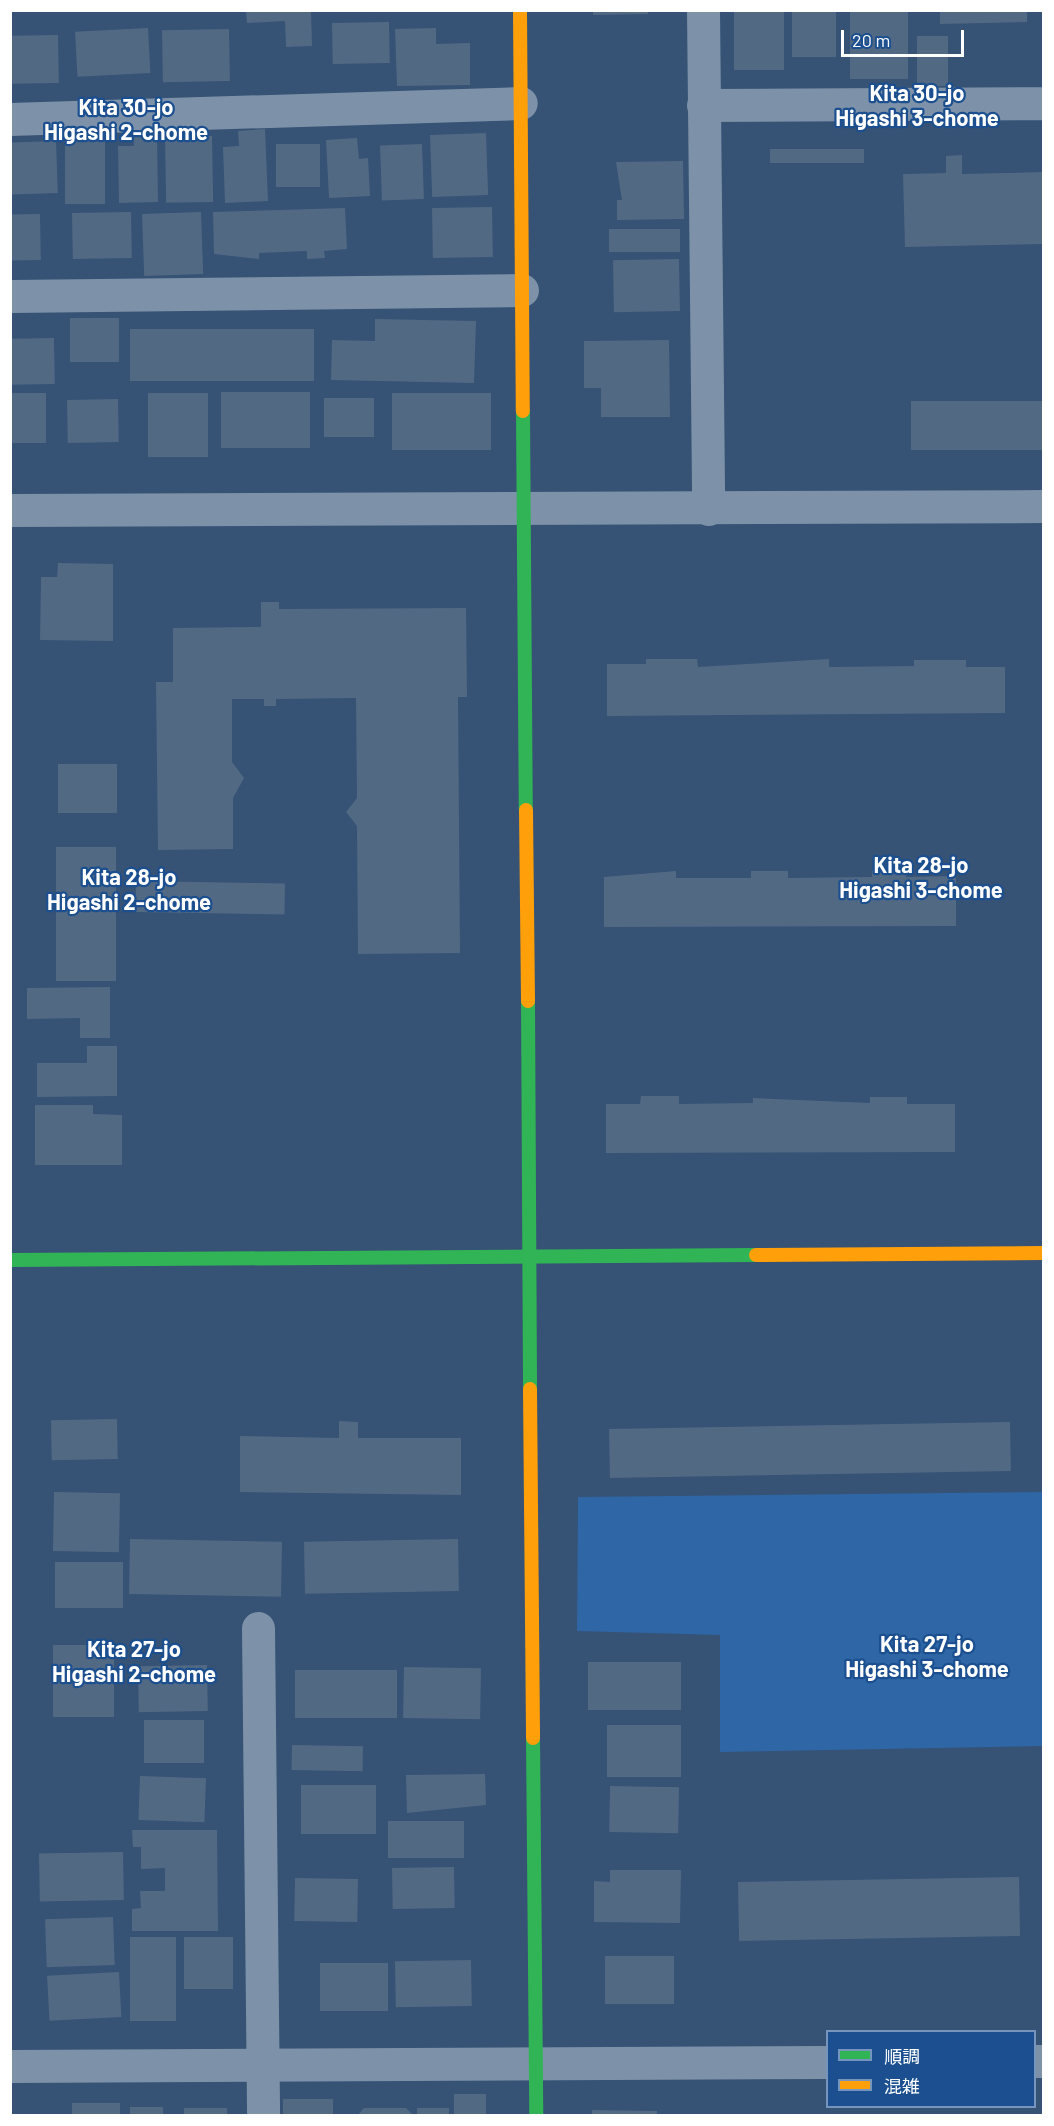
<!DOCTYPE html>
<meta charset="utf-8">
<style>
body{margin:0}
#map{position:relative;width:1054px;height:2126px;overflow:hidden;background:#365274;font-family:Barlow,"Noto Sans JP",sans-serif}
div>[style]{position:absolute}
.green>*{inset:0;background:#2f66a5}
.building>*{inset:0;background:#526984;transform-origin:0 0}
.street>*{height:33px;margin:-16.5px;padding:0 16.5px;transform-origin:16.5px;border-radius:16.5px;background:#7d92a8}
.fast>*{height:14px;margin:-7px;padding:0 7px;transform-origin:7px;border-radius:7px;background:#30b455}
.slow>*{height:14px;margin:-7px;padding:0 7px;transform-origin:7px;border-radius:7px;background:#ff9f0a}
span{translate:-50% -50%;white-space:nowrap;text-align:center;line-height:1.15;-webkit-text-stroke:4.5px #1b4f8f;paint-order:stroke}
.neighbourhood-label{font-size:22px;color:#fff;font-weight:700}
.frame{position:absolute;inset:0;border:12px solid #fff;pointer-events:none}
.legend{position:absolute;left:826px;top:2030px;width:210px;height:78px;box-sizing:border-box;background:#1b4f8f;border:2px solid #7695bc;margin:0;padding:8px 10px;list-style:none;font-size:18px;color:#fff}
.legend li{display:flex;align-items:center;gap:12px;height:30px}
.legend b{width:30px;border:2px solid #7695bc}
.scale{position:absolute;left:841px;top:30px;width:123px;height:27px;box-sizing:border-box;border:3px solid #fff;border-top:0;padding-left:8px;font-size:18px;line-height:21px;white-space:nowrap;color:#fff;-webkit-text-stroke:4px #1b4f8f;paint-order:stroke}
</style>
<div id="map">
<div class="green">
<i style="clip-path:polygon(1043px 1492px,1043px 1746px,720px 1752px,720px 1635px,577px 1631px,578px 1497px)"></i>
</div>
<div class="building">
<i style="clip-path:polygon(246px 10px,311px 10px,312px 46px,286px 47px,285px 21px,247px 23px)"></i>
<i style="clip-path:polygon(593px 10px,648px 10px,648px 14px,593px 15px)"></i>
<i style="left:734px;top:10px;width:50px;height:60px"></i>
<i style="left:792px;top:10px;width:44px;height:47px"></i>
<i style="left:850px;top:10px;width:58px;height:69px"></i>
<i style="clip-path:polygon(940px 10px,1027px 10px,1027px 22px,940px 24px)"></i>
<i style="left:389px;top:22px;width:41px;height:57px;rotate:89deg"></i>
<i style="left:148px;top:28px;width:45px;height:73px;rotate:87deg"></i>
<i style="clip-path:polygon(436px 28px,436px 44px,470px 43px,470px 85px,397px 86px,395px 29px)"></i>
<i style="left:229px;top:29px;width:52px;height:67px;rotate:89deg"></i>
<i style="left:58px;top:35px;width:48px;height:48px;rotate:89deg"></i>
<i style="left:917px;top:36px;width:31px;height:50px"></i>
<i style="clip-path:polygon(265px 129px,268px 201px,225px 203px,223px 147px,239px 146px,238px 131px)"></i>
<i style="left:486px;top:133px;width:62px;height:56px;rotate:88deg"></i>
<i style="clip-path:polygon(133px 136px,157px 136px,158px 202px,119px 203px,118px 146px,134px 146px)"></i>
<i style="left:212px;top:136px;width:66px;height:47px;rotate:89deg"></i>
<i style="clip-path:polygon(357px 138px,359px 159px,368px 158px,370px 196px,329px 198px,326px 140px)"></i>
<i style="left:65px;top:140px;width:40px;height:64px"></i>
<i style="left:56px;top:141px;width:52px;height:46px;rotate:88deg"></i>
<i style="left:320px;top:144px;width:43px;height:44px;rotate:90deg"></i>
<i style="left:422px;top:144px;width:55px;height:42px;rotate:88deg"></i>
<i style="left:770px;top:149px;width:94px;height:14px"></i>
<i style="clip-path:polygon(962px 155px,962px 174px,1044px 172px,1044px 244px,905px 247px,903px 174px,946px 173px,946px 156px)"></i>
<i style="clip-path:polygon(683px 161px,684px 219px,617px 220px,617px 200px,622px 200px,616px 162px)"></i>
<i style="left:492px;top:207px;width:50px;height:60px;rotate:89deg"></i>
<i style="clip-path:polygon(345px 208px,347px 249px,324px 251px,325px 258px,307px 259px,307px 251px,259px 253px,259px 259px,214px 254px,213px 212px)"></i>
<i style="left:131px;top:212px;width:46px;height:59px;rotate:89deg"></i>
<i style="left:201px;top:212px;width:62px;height:59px;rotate:88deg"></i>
<i style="left:40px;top:214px;width:46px;height:30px;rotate:89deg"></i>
<i style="left:609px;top:229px;width:71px;height:23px"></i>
<i style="left:679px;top:259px;width:52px;height:66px;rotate:89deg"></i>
<i style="left:70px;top:318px;width:49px;height:44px"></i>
<i style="clip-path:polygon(375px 319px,476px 321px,474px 383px,331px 380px,332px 340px,375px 341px)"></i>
<i style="left:314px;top:329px;width:52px;height:184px;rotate:90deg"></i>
<i style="left:54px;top:338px;width:46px;height:44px;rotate:89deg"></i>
<i style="clip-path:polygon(669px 340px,670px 417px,601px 417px,601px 388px,584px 388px,584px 341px)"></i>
<i style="left:221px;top:392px;width:89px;height:56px"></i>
<i style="left:10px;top:393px;width:36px;height:50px"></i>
<i style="left:148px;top:393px;width:60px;height:64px"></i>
<i style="left:491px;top:393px;width:57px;height:99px;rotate:90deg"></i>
<i style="left:324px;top:398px;width:50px;height:39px"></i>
<i style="left:118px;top:399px;width:43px;height:51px;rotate:89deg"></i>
<i style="left:1044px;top:401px;width:49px;height:133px;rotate:90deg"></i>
<i style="clip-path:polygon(58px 563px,113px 564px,113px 641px,40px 640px,41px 577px,57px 577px)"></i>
<i style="clip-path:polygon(261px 602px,279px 602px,279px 609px,466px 608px,467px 697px,458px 697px,460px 953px,358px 954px,357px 826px,346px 812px,357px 798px,356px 698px,276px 699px,276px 706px,264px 706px,264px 699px,232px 699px,232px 762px,244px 778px,233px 798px,233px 849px,158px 850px,156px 682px,173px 682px,173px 628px,261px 627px)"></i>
<i style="clip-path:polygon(646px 659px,697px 659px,698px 667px,829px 659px,829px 667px,914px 666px,914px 660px,966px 660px,966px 667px,1005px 667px,1005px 713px,607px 716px,607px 664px,646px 664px)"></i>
<i style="left:58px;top:764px;width:59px;height:49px"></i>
<i style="left:56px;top:847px;width:60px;height:134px"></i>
<i style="clip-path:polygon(872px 870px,907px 870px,906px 877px,956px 876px,956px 926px,604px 927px,604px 877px,676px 871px,676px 878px,751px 878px,751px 871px,788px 871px,788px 878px,872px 877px)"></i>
<i style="left:136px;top:881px;width:149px;height:31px;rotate:1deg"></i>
<i style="clip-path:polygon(110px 987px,110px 1038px,80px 1038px,80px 1018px,27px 1019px,27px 988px)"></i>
<i style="clip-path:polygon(87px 1046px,117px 1046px,117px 1096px,37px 1097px,37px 1063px,87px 1063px)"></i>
<i style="clip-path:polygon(641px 1096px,679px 1096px,679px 1104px,753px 1103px,753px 1098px,870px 1103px,870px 1097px,907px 1097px,907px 1104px,955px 1104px,955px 1152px,606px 1153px,606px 1104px,640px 1104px)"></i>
<i style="clip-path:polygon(35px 1105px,93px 1105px,93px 1114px,122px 1115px,122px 1165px,35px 1165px)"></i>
<i style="left:117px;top:1419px;width:40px;height:66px;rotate:89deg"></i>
<i style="clip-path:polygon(339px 1421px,358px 1422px,358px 1438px,461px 1438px,461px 1495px,240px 1492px,240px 1436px,339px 1438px)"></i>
<i style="left:1010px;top:1422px;width:49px;height:401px;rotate:89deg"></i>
<i style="left:54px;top:1492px;width:66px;height:59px;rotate:1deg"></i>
<i style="left:130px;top:1539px;width:152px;height:55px;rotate:1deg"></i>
<i style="left:458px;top:1539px;width:52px;height:154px;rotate:89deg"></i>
<i style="left:55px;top:1562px;width:68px;height:46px"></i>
<i style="left:53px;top:1645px;width:61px;height:72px"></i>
<i style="left:588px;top:1662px;width:93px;height:48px"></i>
<i style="left:207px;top:1665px;width:46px;height:69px;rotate:89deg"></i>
<i style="left:404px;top:1667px;width:77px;height:51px;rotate:1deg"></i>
<i style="left:295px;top:1670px;width:102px;height:48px"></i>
<i style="left:204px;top:1720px;width:43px;height:60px;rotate:90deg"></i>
<i style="left:607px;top:1725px;width:74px;height:52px"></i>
<i style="left:292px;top:1745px;width:71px;height:25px;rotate:1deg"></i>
<i style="clip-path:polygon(485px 1774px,486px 1805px,407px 1813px,406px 1775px)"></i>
<i style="left:140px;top:1776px;width:66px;height:44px;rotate:2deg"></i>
<i style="left:301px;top:1785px;width:75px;height:49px"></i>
<i style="left:610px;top:1786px;width:69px;height:46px;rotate:1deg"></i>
<i style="left:388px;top:1821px;width:76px;height:37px"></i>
<i style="clip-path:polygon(132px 1830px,217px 1830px,218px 1931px,132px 1931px,132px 1909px,141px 1908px,140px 1891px,165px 1891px,165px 1868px,141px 1869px,141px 1847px,133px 1847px)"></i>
<i style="left:123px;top:1852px;width:48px;height:84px;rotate:89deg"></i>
<i style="left:454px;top:1867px;width:41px;height:62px;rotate:89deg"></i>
<i style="clip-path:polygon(610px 1870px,681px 1870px,680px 1923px,594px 1922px,594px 1881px,610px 1882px)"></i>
<i style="left:1019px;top:1877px;width:59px;height:281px;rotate:89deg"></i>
<i style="left:295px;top:1878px;width:63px;height:43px;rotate:1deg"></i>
<i style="left:113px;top:1917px;width:48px;height:68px;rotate:88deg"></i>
<i style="left:130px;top:1937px;width:46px;height:84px"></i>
<i style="left:233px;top:1937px;width:52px;height:49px;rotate:90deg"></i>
<i style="left:605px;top:1956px;width:69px;height:48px"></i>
<i style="left:471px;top:1960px;width:46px;height:76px;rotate:89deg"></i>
<i style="left:320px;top:1963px;width:68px;height:48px"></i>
<i style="left:119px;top:1972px;width:45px;height:72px;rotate:87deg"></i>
<i style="left:454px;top:2094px;width:32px;height:22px"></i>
<i style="left:333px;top:2099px;width:17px;height:50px;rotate:90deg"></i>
<i style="left:72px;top:2103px;width:48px;height:13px"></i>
<i style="left:130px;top:2107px;width:33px;height:9px"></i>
<i style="left:227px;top:2108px;width:8px;height:43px;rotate:90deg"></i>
<i style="clip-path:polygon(364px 2108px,406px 2108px,414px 2116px,357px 2116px)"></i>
<i style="left:449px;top:2108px;width:8px;height:32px;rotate:90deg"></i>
<i style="clip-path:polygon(592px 2110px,657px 2111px,657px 2116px,592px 2116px)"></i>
</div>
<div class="street">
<i style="left:703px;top:10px;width:499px;rotate:89.4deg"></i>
<i style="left:703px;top:105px;width:341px;rotate:-0.3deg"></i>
<i style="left:10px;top:119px;width:511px;rotate:-1.79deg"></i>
<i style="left:10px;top:296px;width:512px;rotate:-0.67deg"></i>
<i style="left:10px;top:510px;width:1034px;rotate:-0.22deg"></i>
<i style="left:258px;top:1628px;width:488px;rotate:89.4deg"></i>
<i style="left:1034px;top:2061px;width:10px"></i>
<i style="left:10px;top:2066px;width:818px;rotate:-0.28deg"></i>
</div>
<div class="fast">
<i style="left:523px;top:411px;width:399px;rotate:89.6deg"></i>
<i style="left:528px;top:1001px;width:388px;rotate:89.7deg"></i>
<i style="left:10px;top:1260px;width:746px;rotate:-0.38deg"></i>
<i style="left:533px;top:1738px;width:378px;rotate:89.5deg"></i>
</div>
<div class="slow">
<i style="left:520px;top:10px;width:401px;rotate:89.6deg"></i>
<i style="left:526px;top:810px;width:191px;rotate:89.4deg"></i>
<i style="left:756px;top:1255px;width:288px;rotate:-0.4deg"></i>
<i style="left:530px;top:1389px;width:349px;rotate:89.5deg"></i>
</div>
<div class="neighbourhood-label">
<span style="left:917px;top:105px">Kita 30-jo<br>Higashi 3-chome</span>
<span style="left:126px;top:119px">Kita 30-jo<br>Higashi 2-chome</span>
<span style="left:921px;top:877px">Kita 28-jo<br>Higashi 3-chome</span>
<span style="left:129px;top:889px">Kita 28-jo<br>Higashi 2-chome</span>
<span style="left:927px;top:1656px">Kita 27-jo<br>Higashi 3-chome</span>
<span style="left:134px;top:1661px">Kita 27-jo<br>Higashi 2-chome</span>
</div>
<div class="frame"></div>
<ul class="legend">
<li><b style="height:8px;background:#30b455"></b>順調</li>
<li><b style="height:8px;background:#ff9f0a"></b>混雑</li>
</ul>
<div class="scale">20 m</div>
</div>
